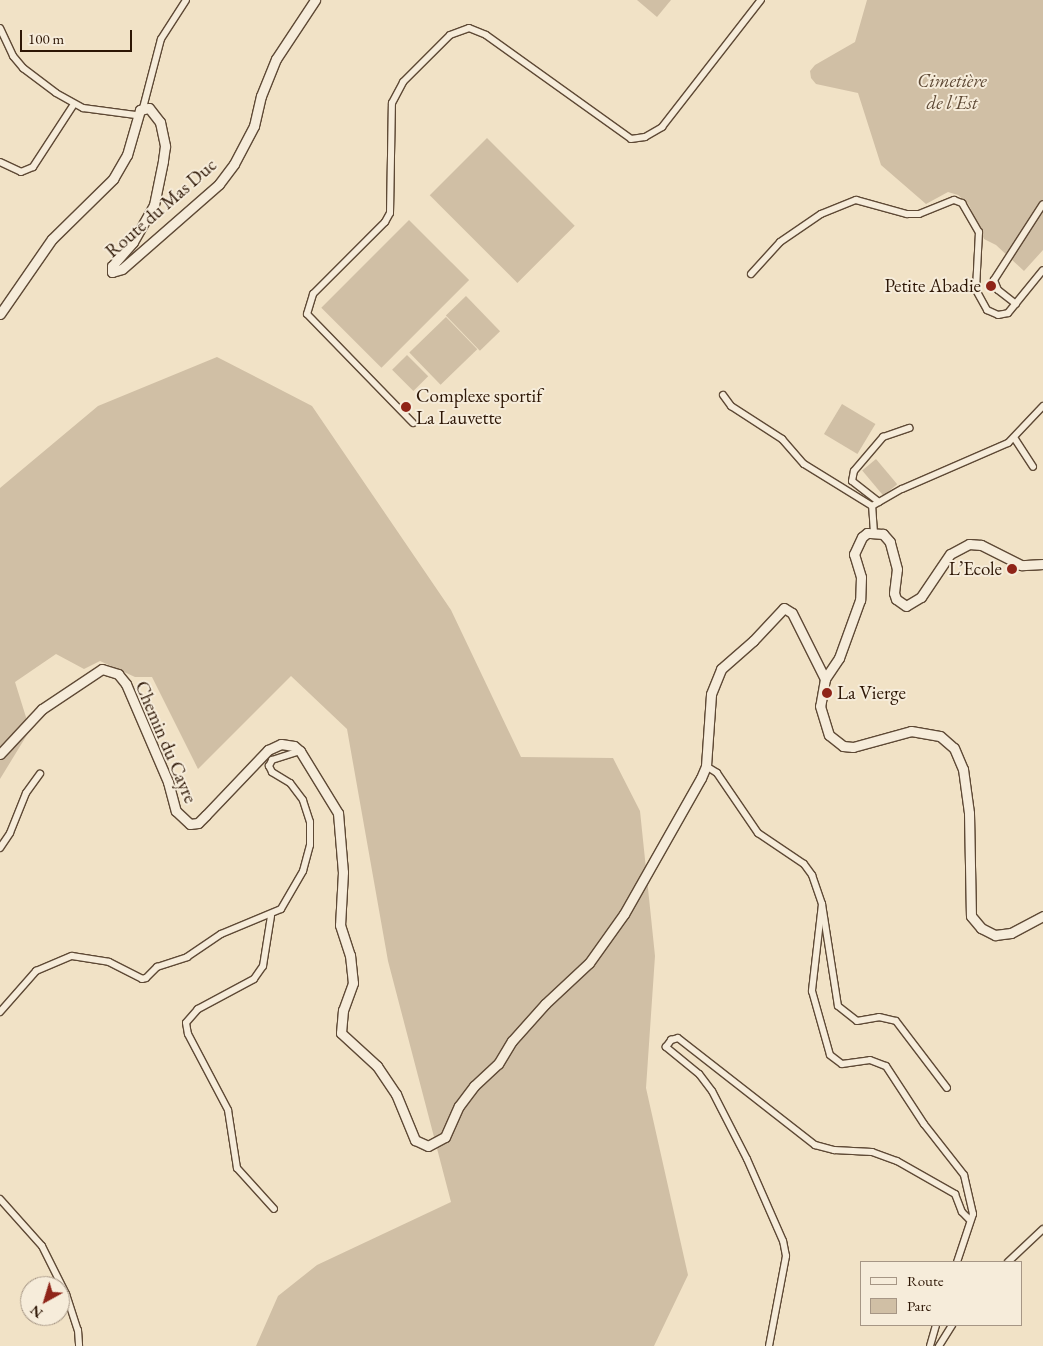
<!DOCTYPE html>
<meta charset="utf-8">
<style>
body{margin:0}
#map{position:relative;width:1043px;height:1346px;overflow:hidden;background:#f1e2c6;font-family:"EB Garamond",serif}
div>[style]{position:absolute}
.green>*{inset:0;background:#d0bfa5;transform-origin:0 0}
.roads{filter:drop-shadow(1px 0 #5e4935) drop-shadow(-1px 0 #5e4935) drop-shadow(0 1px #5e4935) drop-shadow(0 -1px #5e4935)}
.street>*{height:6px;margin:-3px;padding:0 3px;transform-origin:3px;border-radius:3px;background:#f6ecda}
.secondary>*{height:9px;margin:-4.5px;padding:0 4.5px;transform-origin:4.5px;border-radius:4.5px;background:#f6ecda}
.dots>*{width:14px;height:14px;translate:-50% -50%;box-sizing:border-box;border:2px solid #f6ecda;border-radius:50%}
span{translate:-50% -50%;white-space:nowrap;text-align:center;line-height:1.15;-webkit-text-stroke:4px #f6ecda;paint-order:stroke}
.park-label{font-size:19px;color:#5e4935;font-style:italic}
.street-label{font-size:19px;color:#2d1605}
.poi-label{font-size:19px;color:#2d1605}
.right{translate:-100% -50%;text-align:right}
.left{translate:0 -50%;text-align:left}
.legend{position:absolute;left:860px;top:1261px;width:162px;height:65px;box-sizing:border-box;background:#f6ecda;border:1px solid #a69685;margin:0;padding:6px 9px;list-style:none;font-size:15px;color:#2d1605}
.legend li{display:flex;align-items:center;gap:10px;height:25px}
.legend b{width:25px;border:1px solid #a69685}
.north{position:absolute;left:20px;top:1276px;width:50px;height:50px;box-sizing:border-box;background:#f6ecda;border:1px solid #a69685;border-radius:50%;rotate:219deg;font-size:14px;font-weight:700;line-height:20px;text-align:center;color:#2d1605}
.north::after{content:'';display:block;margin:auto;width:18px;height:22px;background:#8f2418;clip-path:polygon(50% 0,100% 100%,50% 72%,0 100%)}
.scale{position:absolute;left:20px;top:30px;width:112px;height:22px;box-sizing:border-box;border:2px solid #2d1605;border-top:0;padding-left:6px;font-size:15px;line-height:18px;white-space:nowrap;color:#2d1605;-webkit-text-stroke:4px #f6ecda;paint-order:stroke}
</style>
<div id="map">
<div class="green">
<i style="clip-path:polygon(637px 0,671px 0,657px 17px)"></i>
<i style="clip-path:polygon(867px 0,1043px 0,1043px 250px,1024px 271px,996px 245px,984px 239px,969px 205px,958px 195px,948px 192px,926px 204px,881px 165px,858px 93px,816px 84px,811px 78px,810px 71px,815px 65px,855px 42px)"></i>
<i style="left:487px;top:138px;width:124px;height:81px;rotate:45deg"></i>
<i style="left:409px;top:220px;width:85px;height:124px;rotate:45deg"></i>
<i style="left:466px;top:296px;width:49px;height:28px;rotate:46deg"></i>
<i style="left:446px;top:317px;width:45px;height:51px;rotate:46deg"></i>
<i style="left:407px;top:355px;width:30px;height:21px;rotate:45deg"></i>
<i style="clip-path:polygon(217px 357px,312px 406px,451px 610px,521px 757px,613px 758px,640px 811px,655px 956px,646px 1088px,688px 1275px,654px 1346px,256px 1346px,278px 1296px,317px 1265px,451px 1202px,388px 961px,347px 729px,291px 676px,198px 769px,152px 677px,135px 677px,100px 661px,84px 669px,56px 654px,15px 682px,30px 730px,0 779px,0 488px,98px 406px)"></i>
<i style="left:842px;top:404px;width:39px;height:35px;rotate:31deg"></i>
<i style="left:876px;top:459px;width:33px;height:18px;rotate:50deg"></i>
</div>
<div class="roads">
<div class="street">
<i style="left:0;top:28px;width:31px;rotate:65deg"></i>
<i style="left:13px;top:56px;width:16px;rotate:50deg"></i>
<i style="left:23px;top:68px;width:41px;rotate:37.1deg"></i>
<i style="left:56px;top:93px;width:31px;rotate:29deg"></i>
<i style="left:83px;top:108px;width:53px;rotate:7.5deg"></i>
<i style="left:143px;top:108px;width:71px;rotate:-75.4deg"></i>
<i style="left:161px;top:39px;width:46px;rotate:-57.3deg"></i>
<i style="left:0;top:162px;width:23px;rotate:25deg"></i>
<i style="left:21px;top:172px;width:13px;rotate:-23deg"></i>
<i style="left:33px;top:167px;width:75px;rotate:-56.9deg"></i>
<i style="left:751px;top:274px;width:43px;rotate:-47.8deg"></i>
<i style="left:780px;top:242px;width:50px;rotate:-34.3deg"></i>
<i style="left:821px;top:214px;width:38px;rotate:-22deg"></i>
<i style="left:856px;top:200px;width:53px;rotate:15.4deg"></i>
<i style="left:907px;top:214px;width:12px"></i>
<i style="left:919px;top:214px;width:38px;rotate:-22deg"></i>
<i style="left:954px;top:200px;width:9px;rotate:21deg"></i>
<i style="left:962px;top:203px;width:34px;rotate:60deg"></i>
<i style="left:979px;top:232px;width:58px;rotate:93deg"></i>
<i style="left:976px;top:290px;width:23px;rotate:61deg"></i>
<i style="left:987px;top:310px;width:12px;rotate:24deg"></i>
<i style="left:998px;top:315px;width:10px;rotate:-11deg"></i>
<i style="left:1008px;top:313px;width:55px;rotate:-50.9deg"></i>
<i style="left:1016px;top:304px;width:23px;rotate:-142deg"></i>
<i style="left:998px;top:290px;width:11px;rotate:-112deg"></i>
<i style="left:994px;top:280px;width:90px;rotate:-57.2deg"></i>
<i style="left:723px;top:395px;width:14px;rotate:54deg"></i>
<i style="left:731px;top:406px;width:61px;rotate:32.9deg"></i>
<i style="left:782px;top:439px;width:33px;rotate:49deg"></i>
<i style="left:804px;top:464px;width:80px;rotate:31.7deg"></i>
<i style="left:413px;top:423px;width:152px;rotate:-134.2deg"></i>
<i style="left:307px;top:314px;width:21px;rotate:-73deg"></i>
<i style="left:313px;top:294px;width:102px;rotate:-45deg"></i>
<i style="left:385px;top:222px;width:10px;rotate:-61deg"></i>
<i style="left:390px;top:213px;width:110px;rotate:-89deg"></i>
<i style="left:392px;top:103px;width:24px;rotate:-62deg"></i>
<i style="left:403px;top:82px;width:66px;rotate:-45deg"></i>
<i style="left:450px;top:35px;width:20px;rotate:-20deg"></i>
<i style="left:469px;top:28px;width:18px;rotate:22deg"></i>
<i style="left:486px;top:35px;width:178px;rotate:35.6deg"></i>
<i style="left:631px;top:139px;width:14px;rotate:-8deg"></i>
<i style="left:645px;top:137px;width:20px;rotate:-30deg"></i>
<i style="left:662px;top:127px;width:161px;rotate:-52.1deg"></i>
<i style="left:1015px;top:439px;width:33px;rotate:57deg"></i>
<i style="left:879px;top:502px;width:34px;rotate:-142deg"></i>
<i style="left:852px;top:481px;width:10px;rotate:-79deg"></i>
<i style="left:854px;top:471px;width:45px;rotate:-49.5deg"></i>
<i style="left:883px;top:437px;width:28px;rotate:-19deg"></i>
<i style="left:874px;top:533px;width:27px;rotate:-94deg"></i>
<i style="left:872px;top:506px;width:34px;rotate:-30deg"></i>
<i style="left:902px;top:489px;width:116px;rotate:-23.5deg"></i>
<i style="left:1008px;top:443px;width:51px;rotate:-46.6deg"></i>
<i style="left:706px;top:766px;width:13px;rotate:32deg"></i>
<i style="left:717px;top:773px;width:73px;rotate:55.7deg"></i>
<i style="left:758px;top:833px;width:55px;rotate:34deg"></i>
<i style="left:804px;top:864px;width:14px;rotate:54deg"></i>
<i style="left:812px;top:875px;width:31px;rotate:71deg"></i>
<i style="left:822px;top:904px;width:103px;rotate:81.1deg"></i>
<i style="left:838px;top:1006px;width:24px;rotate:38deg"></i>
<i style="left:857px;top:1021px;width:22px;rotate:-10deg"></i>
<i style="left:879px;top:1017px;width:17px;rotate:13deg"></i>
<i style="left:896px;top:1021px;width:84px;rotate:52.7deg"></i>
<i style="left:0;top:848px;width:18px;rotate:-56deg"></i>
<i style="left:10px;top:833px;width:43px;rotate:-68.2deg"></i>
<i style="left:26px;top:793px;width:24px;rotate:-54deg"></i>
<i style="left:822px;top:904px;width:88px;rotate:96.6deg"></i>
<i style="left:812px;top:991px;width:66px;rotate:74.3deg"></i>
<i style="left:830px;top:1055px;width:15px;rotate:37deg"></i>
<i style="left:842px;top:1064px;width:28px;rotate:-8deg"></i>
<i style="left:870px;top:1060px;width:17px;rotate:21deg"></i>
<i style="left:886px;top:1066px;width:69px;rotate:56.8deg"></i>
<i style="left:924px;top:1124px;width:65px;rotate:51.9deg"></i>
<i style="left:964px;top:1175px;width:40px;rotate:77deg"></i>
<i style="left:973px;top:1214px;width:51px;rotate:108.4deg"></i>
<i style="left:271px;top:916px;width:51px;rotate:99.1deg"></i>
<i style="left:263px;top:966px;width:16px;rotate:125deg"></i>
<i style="left:254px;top:979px;width:64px;rotate:151.8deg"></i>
<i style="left:198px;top:1009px;width:18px;rotate:131deg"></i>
<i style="left:186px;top:1023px;width:11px;rotate:80deg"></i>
<i style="left:188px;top:1034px;width:86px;rotate:62.2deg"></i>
<i style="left:228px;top:1110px;width:59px;rotate:81.2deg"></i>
<i style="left:237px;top:1168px;width:55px;rotate:47.9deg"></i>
<i style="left:0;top:1012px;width:55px;rotate:-48.7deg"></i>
<i style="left:36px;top:971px;width:39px;rotate:-23deg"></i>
<i style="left:72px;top:956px;width:37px;rotate:9deg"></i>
<i style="left:109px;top:962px;width:37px;rotate:27deg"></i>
<i style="left:142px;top:979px;width:4px;rotate:-14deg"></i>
<i style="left:146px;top:978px;width:16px;rotate:-45deg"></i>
<i style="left:157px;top:967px;width:32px;rotate:-18deg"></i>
<i style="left:187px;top:957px;width:41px;rotate:-34.1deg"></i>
<i style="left:221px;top:934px;width:65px;rotate:-22.6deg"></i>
<i style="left:281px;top:909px;width:44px;rotate:-59.9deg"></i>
<i style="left:303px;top:871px;width:27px;rotate:-75deg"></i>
<i style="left:310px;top:845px;width:23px;rotate:-90deg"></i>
<i style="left:310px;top:822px;width:23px;rotate:-108deg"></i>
<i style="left:303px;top:800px;width:21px;rotate:-127deg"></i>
<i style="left:290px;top:783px;width:21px;rotate:-149deg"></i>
<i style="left:272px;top:772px;width:7px;rotate:-117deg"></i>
<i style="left:269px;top:766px;width:7px;rotate:-63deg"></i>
<i style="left:272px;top:760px;width:29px;rotate:-18deg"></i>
<i style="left:0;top:1199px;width:63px;rotate:48.2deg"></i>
<i style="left:42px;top:1246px;width:54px;rotate:63.4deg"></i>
<i style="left:66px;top:1294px;width:38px;rotate:72deg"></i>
<i style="left:78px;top:1330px;width:16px;rotate:86deg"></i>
<i style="left:1008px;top:1262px;width:48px;rotate:-43.3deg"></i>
<i style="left:769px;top:1346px;width:92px;rotate:-79.3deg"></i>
<i style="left:786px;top:1256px;width:15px;rotate:-101deg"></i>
<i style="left:783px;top:1241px;width:90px;rotate:-113.7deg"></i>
<i style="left:747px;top:1159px;width:76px;rotate:-117.2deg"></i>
<i style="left:712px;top:1091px;width:21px;rotate:-127deg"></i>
<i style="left:699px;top:1074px;width:43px;rotate:-140.7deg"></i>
<i style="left:666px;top:1047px;width:9px;rotate:-54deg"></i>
<i style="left:671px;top:1040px;width:7px;rotate:-16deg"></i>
<i style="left:678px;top:1038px;width:174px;rotate:38deg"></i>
<i style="left:815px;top:1145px;width:20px;rotate:15deg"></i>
<i style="left:834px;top:1150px;width:38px;rotate:3deg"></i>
<i style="left:872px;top:1152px;width:27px;rotate:20deg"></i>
<i style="left:897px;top:1161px;width:67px;rotate:29.6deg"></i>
<i style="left:955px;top:1194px;width:19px;rotate:69deg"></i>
<i style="left:962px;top:1212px;width:10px;rotate:45deg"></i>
<i style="left:930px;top:1346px;width:22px;rotate:-74deg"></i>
<i style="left:939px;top:1346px;width:25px;rotate:-58deg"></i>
</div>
<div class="secondary">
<i style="left:0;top:314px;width:91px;rotate:-55.3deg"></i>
<i style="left:52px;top:239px;width:86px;rotate:-44.5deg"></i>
<i style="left:113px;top:179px;width:28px;rotate:-60deg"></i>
<i style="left:127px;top:155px;width:47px;rotate:-73.9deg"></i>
<i style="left:140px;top:110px;width:9px;rotate:-13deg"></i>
<i style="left:149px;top:108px;width:18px;rotate:52deg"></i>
<i style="left:160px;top:122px;width:25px;rotate:78deg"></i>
<i style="left:165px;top:146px;width:15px;rotate:98deg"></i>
<i style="left:163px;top:161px;width:45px;rotate:101.6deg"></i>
<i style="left:154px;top:205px;width:43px;rotate:119.6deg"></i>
<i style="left:133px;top:242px;width:32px;rotate:131deg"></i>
<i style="left:112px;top:266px;width:6px;rotate:90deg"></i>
<i style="left:112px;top:272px;width:10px;rotate:-17deg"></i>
<i style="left:122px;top:269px;width:129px;rotate:-41.2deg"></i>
<i style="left:219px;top:184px;width:25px;rotate:-53deg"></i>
<i style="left:234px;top:164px;width:43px;rotate:-62.2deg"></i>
<i style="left:254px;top:126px;width:31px;rotate:-77deg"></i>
<i style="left:261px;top:96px;width:40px;rotate:-68deg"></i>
<i style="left:276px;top:59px;width:71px;rotate:-56.5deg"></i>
<i style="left:1043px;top:564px;width:22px;rotate:177deg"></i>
<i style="left:1021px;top:565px;width:45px;rotate:-153.4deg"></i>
<i style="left:981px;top:545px;width:12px;rotate:-175deg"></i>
<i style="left:969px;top:544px;width:21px;rotate:152deg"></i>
<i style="left:950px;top:554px;width:52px;rotate:124deg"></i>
<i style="left:921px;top:597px;width:17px;rotate:149deg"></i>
<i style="left:906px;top:606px;width:12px;rotate:-145deg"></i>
<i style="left:896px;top:599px;width:6px;rotate:-108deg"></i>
<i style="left:894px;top:593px;width:24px;rotate:-83deg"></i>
<i style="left:897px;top:569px;width:28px;rotate:-105deg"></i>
<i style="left:890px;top:542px;width:11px;rotate:-131deg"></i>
<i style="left:883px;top:534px;width:16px;rotate:-176deg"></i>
<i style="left:867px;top:533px;width:6px;rotate:141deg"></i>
<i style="left:862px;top:537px;width:19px;rotate:115deg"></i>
<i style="left:854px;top:554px;width:24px;rotate:73deg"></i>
<i style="left:861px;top:577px;width:23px;rotate:92deg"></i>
<i style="left:860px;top:600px;width:62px;rotate:109.9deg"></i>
<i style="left:839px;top:658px;width:25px;rotate:124deg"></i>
<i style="left:825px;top:679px;width:27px;rotate:100deg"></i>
<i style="left:820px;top:706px;width:30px;rotate:73deg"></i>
<i style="left:829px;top:735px;width:18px;rotate:38deg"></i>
<i style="left:843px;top:746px;width:10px;rotate:6deg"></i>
<i style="left:853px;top:747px;width:60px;rotate:-15.4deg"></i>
<i style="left:911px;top:731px;width:29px;rotate:10deg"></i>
<i style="left:940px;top:736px;width:18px;rotate:41deg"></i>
<i style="left:954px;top:748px;width:23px;rotate:67deg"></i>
<i style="left:963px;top:769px;width:44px;rotate:82.2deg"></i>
<i style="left:969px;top:813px;width:103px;rotate:88.9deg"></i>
<i style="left:971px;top:916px;width:16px;rotate:50deg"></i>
<i style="left:981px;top:928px;width:16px;rotate:27deg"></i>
<i style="left:995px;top:935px;width:16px;rotate:-7deg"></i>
<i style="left:1011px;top:933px;width:36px;rotate:-28deg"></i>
<i style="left:0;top:754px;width:62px;rotate:-47deg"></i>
<i style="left:42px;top:709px;width:72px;rotate:-33.7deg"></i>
<i style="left:102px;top:669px;width:17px;rotate:17deg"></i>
<i style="left:118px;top:674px;width:13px;rotate:51deg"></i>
<i style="left:126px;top:684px;width:107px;rotate:66.8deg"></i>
<i style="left:168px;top:782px;width:30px;rotate:75deg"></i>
<i style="left:176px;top:811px;width:19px;rotate:43deg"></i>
<i style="left:190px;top:824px;width:8px;rotate:-7deg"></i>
<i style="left:198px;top:823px;width:11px;rotate:-45deg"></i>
<i style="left:206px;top:815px;width:90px;rotate:-46.4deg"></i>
<i style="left:268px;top:750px;width:14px;rotate:-25deg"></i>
<i style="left:281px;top:744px;width:13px;rotate:9deg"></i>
<i style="left:294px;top:746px;width:8px;rotate:40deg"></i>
<i style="left:300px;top:751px;width:73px;rotate:58.5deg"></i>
<i style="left:338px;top:813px;width:59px;rotate:85.2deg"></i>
<i style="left:343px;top:872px;width:53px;rotate:93.2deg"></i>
<i style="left:340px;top:925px;width:32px;rotate:72deg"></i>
<i style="left:350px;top:955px;width:28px;rotate:84deg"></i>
<i style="left:353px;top:983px;width:29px;rotate:110deg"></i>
<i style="left:343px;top:1010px;width:23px;rotate:95deg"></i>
<i style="left:341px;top:1033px;width:49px;rotate:42.5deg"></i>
<i style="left:377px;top:1066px;width:34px;rotate:56deg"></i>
<i style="left:396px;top:1094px;width:50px;rotate:67.6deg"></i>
<i style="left:415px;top:1140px;width:14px;rotate:25deg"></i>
<i style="left:428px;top:1146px;width:19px;rotate:-28deg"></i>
<i style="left:445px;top:1137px;width:34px;rotate:-66deg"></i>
<i style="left:459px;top:1106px;width:25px;rotate:-53deg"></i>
<i style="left:474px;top:1086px;width:33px;rotate:-43deg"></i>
<i style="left:498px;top:1064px;width:27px;rotate:-59deg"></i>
<i style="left:512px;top:1041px;width:50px;rotate:-48.3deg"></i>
<i style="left:545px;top:1004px;width:60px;rotate:-43deg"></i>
<i style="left:589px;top:963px;width:60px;rotate:-54.5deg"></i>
<i style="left:624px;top:914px;width:156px;rotate:-60.5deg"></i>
<i style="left:701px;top:778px;width:13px;rotate:-67deg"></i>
<i style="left:706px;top:766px;width:72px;rotate:-86deg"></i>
<i style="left:711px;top:694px;width:27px;rotate:-68deg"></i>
<i style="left:721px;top:669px;width:43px;rotate:-41.2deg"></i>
<i style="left:753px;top:641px;width:45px;rotate:-46.8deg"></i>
<i style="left:784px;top:608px;width:9px;rotate:32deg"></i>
<i style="left:792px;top:613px;width:74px;rotate:63.4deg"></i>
</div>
</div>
<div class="dots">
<i style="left:991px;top:286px;background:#8f2418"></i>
<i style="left:406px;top:407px;background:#8f2418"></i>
<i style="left:1012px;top:569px;background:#8f2418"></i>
<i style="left:827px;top:693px;background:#8f2418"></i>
</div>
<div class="park-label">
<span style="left:952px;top:92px">Cimetière<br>de l'Est</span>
</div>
<div class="street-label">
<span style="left:161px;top:208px;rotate:-41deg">Route du Mas Duc</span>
<span style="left:166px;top:742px;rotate:67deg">Chemin du Cayre</span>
</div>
<div class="poi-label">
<span class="right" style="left:981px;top:286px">Petite Abadie</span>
<span class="left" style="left:416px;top:407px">Complexe sportif<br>La Lauvette</span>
<span class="right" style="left:1002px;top:569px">L’Ecole</span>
<span class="left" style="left:837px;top:693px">La Vierge</span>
</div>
<ul class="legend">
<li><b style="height:6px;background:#f6ecda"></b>Route</li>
<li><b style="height:14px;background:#d0bfa5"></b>Parc</li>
</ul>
<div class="north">N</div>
<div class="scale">100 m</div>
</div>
